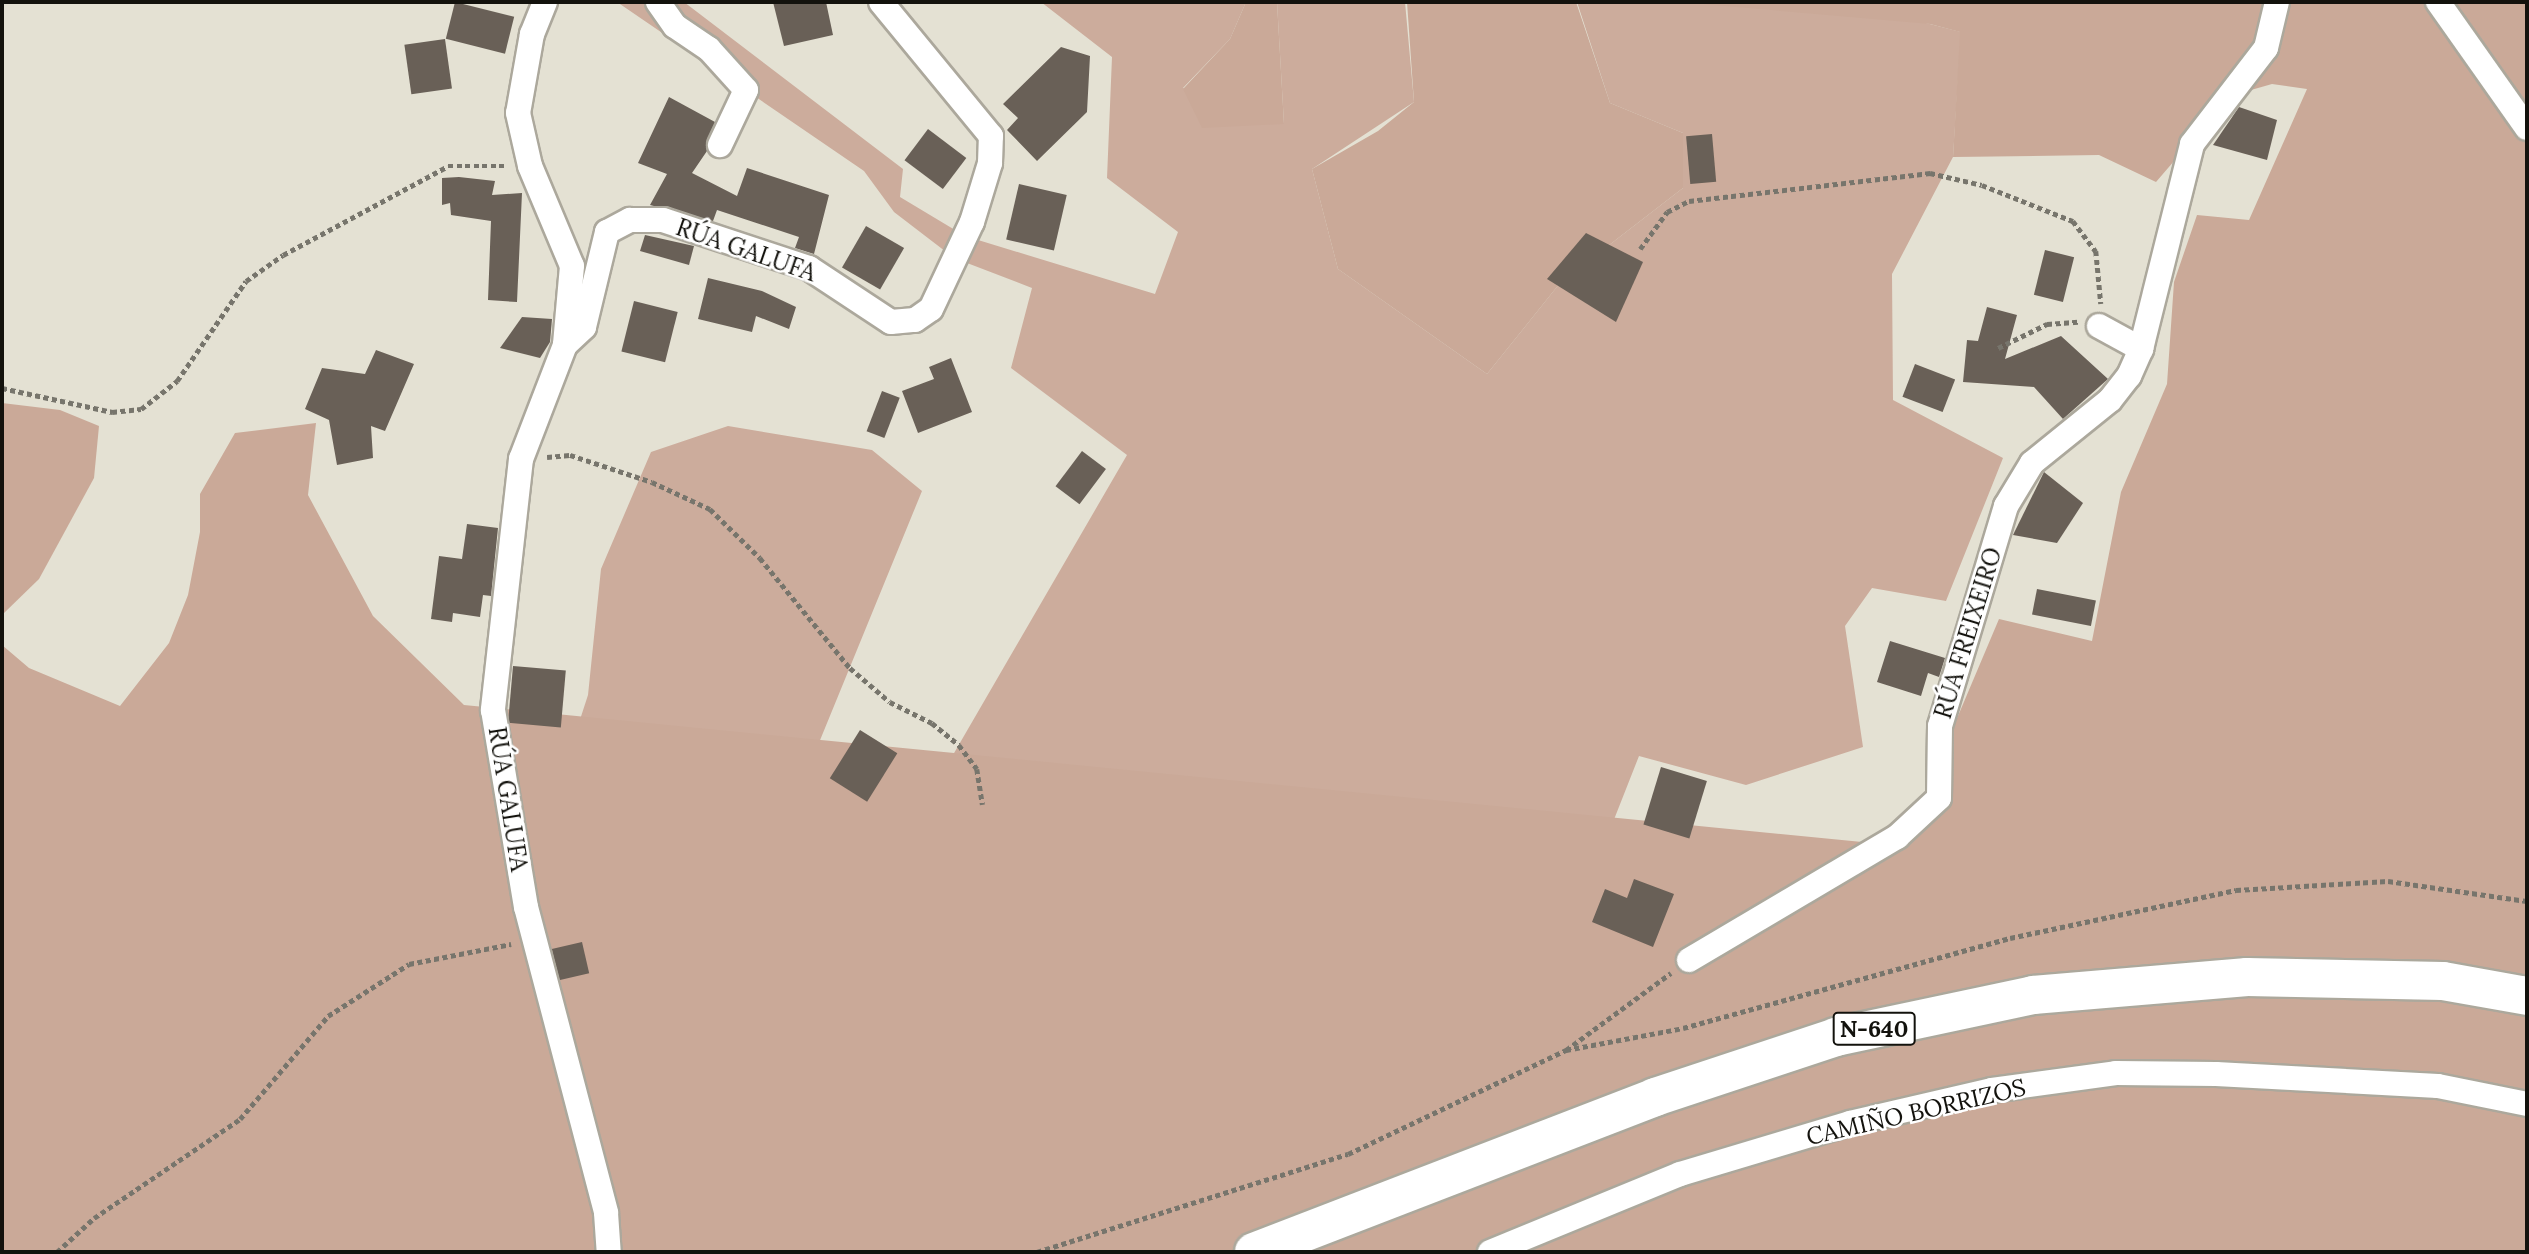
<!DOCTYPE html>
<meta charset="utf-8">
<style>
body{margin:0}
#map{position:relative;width:2529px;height:1254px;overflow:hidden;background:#e4e1d3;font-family:Lora,serif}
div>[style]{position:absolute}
.green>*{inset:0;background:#ccac9c}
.forest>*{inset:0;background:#caa998}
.building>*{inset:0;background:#696057;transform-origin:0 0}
.path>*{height:4.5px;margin-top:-2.25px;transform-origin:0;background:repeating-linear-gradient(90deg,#77756c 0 5px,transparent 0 8.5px)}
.roads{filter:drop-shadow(2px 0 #aca89c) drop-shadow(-2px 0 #aca89c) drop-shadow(0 2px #aca89c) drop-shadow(0 -2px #aca89c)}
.minor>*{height:24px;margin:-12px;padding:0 12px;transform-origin:12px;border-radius:12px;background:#fff}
.trunk>*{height:38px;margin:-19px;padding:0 19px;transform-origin:19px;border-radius:19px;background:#fff}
span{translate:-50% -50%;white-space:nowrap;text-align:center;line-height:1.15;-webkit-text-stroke:5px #fff;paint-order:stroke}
.shield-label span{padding:2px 5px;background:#fff;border:2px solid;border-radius:5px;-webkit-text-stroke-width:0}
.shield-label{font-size:23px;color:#13120d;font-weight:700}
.street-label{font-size:24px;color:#13120d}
.frame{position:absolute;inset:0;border:4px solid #13120d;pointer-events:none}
</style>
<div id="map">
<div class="green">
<i style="clip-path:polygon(617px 2px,684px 2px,903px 169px,900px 197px,965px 236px,1155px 294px,1178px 232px,1107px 178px,1112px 57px,1041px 2px,1246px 2px,1230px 39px,1183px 88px,1284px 124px,1277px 2px,1405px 2px,1414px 102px,1312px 169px,1338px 269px,1487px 374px,1560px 283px,1683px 188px,1683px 133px,1610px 103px,1577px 2px,1844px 2px,1961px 32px,1953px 157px,1892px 274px,1893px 400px,2003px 458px,1946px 601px,1872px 588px,1845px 626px,1863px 747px,1746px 785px,1639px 756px,1578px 911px,939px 779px,1127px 455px,1011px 368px,1032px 288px,954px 258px,894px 212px,864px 171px)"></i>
<i style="clip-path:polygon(728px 426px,872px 450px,922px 491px,807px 772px,562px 775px,588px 695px,601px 569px,651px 452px)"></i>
</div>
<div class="forest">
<i style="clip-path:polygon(1246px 2px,1277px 2px,1284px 124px,1202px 128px,1183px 89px,1230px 39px)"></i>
<i style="clip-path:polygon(1407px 2px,1576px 2px,1610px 103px,1683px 133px,1683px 188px,1560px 283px,1487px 374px,1338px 269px,1312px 169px,1378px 131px,1414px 102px)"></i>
<i style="clip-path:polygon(1679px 2px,2527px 2px,2527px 1252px,2px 1252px,2px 645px,29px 668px,120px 706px,169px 643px,188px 595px,200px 532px,200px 494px,235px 433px,316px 423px,308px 495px,373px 616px,464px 705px,1903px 846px,1999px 619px,2092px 641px,2121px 492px,2167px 384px,2174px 282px,2197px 215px,2249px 220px,2307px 89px,2272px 84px,2230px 96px,2156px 182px,2099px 155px,1953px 157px,1960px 32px,1930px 24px)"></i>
<i style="clip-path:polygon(2px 403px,60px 410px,99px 426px,94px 478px,39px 579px,2px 615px)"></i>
</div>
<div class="building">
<i style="left:455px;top:2px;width:61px;height:38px;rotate:14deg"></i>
<i style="clip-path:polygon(773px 2px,826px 2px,833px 35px,784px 46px)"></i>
<i style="left:445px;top:39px;width:50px;height:41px;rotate:82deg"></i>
<i style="clip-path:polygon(1061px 47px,1090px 56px,1087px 112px,1037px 161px,1007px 130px,1018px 118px,1003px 104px)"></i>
<i style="clip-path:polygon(669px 97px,715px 122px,707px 151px,692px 173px,737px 196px,747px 168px,829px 195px,814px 254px,795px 248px,799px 237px,717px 210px,713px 221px,650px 205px,667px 174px,638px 163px)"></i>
<i style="clip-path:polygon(2239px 107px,2277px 120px,2267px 160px,2213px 145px)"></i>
<i style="left:928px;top:129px;width:48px;height:39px;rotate:37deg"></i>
<i style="left:1712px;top:134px;width:48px;height:26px;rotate:85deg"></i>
<i style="clip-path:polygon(459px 177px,495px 181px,492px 195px,522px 193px,517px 302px,488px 300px,491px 221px,451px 215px,450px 203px,442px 205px,442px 178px)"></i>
<i style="left:1019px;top:184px;width:49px;height:57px;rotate:13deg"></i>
<i style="left:866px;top:226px;width:44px;height:48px;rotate:30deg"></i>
<i style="clip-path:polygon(1586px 233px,1643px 262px,1616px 322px,1547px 279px)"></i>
<i style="clip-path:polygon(645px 235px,694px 246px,689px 265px,640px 251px)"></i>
<i style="left:2045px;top:250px;width:30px;height:46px;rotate:14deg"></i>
<i style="clip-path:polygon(708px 278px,762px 291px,796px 307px,789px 329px,756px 316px,752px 332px,698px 319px)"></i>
<i style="left:634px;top:301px;width:45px;height:52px;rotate:14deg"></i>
<i style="clip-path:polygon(1987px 307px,2017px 315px,2005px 359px,2061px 336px,2108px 379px,2063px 419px,2034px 387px,1963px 382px,1967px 340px,1978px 341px)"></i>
<i style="clip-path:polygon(522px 317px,552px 319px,550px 342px,540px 358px,500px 348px)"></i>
<i style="clip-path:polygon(376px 350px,414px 364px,385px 431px,371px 426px,373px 458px,337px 465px,329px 420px,305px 409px,322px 368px,365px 374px)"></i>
<i style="clip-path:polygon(951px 358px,972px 412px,918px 433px,902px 391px,934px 379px,929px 367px)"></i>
<i style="left:1915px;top:364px;width:43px;height:35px;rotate:21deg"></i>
<i style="left:882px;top:391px;width:19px;height:43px;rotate:21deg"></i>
<i style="left:1082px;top:451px;width:30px;height:44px;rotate:37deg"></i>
<i style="clip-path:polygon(2044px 472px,2083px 503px,2057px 543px,2013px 535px)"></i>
<i style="clip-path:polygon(467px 524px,498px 528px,491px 596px,483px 595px,480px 617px,453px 613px,452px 622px,431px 619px,439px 556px,462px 559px)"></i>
<i style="left:2037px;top:589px;width:60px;height:26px;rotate:11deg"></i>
<i style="clip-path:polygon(1890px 641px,1945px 658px,1939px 677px,1928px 673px,1921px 696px,1877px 682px)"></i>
<i style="left:513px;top:666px;width:53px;height:57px;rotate:5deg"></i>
<i style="left:860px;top:730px;width:44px;height:57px;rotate:32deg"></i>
<i style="left:1661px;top:767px;width:48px;height:60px;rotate:17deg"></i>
<i style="clip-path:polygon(1634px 879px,1674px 894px,1653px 947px,1592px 922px,1605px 889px,1627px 898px)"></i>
<i style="left:582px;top:942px;width:32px;height:31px;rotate:77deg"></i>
</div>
<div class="path">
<i style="left:1640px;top:249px;width:46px;rotate:-53.9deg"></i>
<i style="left:1667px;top:212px;width:25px;rotate:-27deg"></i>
<i style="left:1689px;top:201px;width:243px;rotate:-6.6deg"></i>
<i style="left:1930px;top:173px;width:53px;rotate:13deg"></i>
<i style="left:1982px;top:185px;width:98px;rotate:21.6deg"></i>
<i style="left:2073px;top:221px;width:38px;rotate:53deg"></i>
<i style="left:2096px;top:251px;width:53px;rotate:84.6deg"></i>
<i style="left:1998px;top:348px;width:55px;rotate:-26.1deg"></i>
<i style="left:2047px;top:324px;width:31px;rotate:-4deg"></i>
<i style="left:2px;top:388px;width:113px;rotate:12.3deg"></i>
<i style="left:112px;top:412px;width:29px;rotate:-6deg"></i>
<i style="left:141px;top:409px;width:46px;rotate:-37.9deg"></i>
<i style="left:177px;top:381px;width:121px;rotate:-55.4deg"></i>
<i style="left:246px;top:281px;width:45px;rotate:-35.1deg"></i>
<i style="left:283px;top:255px;width:187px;rotate:-28.3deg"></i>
<i style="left:448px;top:166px;width:58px"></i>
<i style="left:547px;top:457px;width:23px;rotate:-5deg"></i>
<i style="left:570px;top:455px;width:86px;rotate:18.2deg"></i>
<i style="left:652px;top:482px;width:64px;rotate:25deg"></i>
<i style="left:710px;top:509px;width:70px;rotate:44.4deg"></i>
<i style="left:760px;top:558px;width:142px;rotate:50.7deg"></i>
<i style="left:850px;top:668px;width:52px;rotate:40.4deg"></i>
<i style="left:890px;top:702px;width:47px;rotate:26.6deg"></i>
<i style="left:932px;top:723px;width:35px;rotate:39deg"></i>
<i style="left:959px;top:745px;width:30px;rotate:53deg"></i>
<i style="left:977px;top:769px;width:36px;rotate:81deg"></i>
<i style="left:1566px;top:1050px;width:119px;rotate:-10.6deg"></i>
<i style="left:1683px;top:1028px;width:339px;rotate:-15.4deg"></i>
<i style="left:2010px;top:938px;width:231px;rotate:-12deg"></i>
<i style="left:2236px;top:890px;width:152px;rotate:-3.4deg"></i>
<i style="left:2388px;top:881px;width:140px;rotate:8.2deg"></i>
<i style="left:57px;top:1252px;width:50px;rotate:-42.6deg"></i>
<i style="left:94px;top:1218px;width:176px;rotate:-34.1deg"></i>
<i style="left:240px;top:1119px;width:135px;rotate:-49.5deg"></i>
<i style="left:328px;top:1016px;width:96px;rotate:-32.7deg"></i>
<i style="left:409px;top:964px;width:104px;rotate:-11.1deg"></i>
<i style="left:1037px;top:1252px;width:326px;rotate:-17.5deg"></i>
<i style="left:1348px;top:1154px;width:242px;rotate:-25.5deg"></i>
<i style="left:1566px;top:1050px;width:130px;rotate:-36.3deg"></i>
</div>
<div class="roads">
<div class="minor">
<i style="left:545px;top:2px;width:35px;rotate:112deg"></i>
<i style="left:532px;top:34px;width:80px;rotate:100deg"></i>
<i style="left:518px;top:113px;width:54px;rotate:77.2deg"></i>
<i style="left:530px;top:166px;width:108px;rotate:67.2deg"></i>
<i style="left:572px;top:266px;width:79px;rotate:95.1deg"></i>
<i style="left:565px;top:345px;width:122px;rotate:111.1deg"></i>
<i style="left:521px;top:459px;width:253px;rotate:96.4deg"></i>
<i style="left:493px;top:710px;width:200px;rotate:80.5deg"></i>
<i style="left:526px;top:907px;width:316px;rotate:75.3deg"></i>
<i style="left:606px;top:1213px;width:39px;rotate:86deg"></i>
<i style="left:658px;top:2px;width:29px;rotate:55deg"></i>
<i style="left:675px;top:26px;width:41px;rotate:34.1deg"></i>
<i style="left:709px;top:49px;width:55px;rotate:47.9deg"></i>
<i style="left:746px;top:90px;width:61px;rotate:115.3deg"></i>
<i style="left:2438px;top:2px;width:154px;rotate:54.8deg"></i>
<i style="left:2099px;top:326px;width:48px;rotate:28.7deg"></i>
<i style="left:565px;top:345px;width:26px;rotate:-43deg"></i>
<i style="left:584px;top:327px;width:98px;rotate:-76.4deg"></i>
<i style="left:607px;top:232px;width:26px;rotate:-28deg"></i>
<i style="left:630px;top:220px;width:33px"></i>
<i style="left:663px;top:220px;width:154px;rotate:18.2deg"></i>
<i style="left:809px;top:268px;width:98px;rotate:33.4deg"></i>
<i style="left:891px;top:322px;width:24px;rotate:-5deg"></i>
<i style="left:915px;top:320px;width:19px;rotate:-35deg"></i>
<i style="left:931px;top:309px;width:96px;rotate:-64.8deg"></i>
<i style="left:972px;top:222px;width:62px;rotate:-73deg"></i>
<i style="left:990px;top:163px;width:27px;rotate:-88deg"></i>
<i style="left:991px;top:136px;width:173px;rotate:-129.4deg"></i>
<i style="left:1689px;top:960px;width:242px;rotate:-30.6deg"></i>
<i style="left:1897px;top:837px;width:57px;rotate:-42.9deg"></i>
<i style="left:1939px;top:798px;width:72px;rotate:-89.2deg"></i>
<i style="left:1940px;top:726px;width:230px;rotate:-73.3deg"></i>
<i style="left:2006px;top:506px;width:50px;rotate:-58.8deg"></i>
<i style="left:2032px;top:463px;width:100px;rotate:-38.9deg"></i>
<i style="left:2110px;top:400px;width:31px;rotate:-52deg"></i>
<i style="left:2129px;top:376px;width:30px;rotate:-66deg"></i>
<i style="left:2141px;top:349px;width:211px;rotate:-76deg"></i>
<i style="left:2192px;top:144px;width:121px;rotate:-52.4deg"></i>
<i style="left:2266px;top:48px;width:47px;rotate:-76.6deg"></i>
<i style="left:1490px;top:1252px;width:205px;rotate:-22.3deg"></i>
<i style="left:1680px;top:1174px;width:177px;rotate:-16.7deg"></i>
<i style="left:1850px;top:1123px;width:146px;rotate:-13.1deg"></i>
<i style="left:1992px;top:1090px;width:125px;rotate:-7.8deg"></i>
<i style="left:2116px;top:1073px;width:100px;rotate:0.6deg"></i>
<i style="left:2216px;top:1074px;width:222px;rotate:3.1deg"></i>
<i style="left:2438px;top:1086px;width:91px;rotate:11.4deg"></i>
</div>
<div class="trunk">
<i style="left:1254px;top:1252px;width:430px;rotate:-21.1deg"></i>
<i style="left:1655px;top:1097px;width:191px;rotate:-18.3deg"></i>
<i style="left:1836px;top:1037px;width:201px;rotate:-12deg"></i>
<i style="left:2033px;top:995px;width:215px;rotate:-4.8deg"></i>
<i style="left:2247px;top:977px;width:196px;rotate:1.2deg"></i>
<i style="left:2443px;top:981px;width:85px;rotate:10.1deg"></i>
</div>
</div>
<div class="shield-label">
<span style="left:1874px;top:1029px">N-640</span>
</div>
<div class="street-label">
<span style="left:746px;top:250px;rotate:19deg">RÚA GALUFA</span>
<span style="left:1968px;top:633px;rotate:-73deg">RÚA FREIXEIRO</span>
<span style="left:508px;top:799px;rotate:81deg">RÚA GALUFA</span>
<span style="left:1916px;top:1112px;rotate:-13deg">CAMIÑO BORRIZOS</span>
</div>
<div class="frame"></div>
</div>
